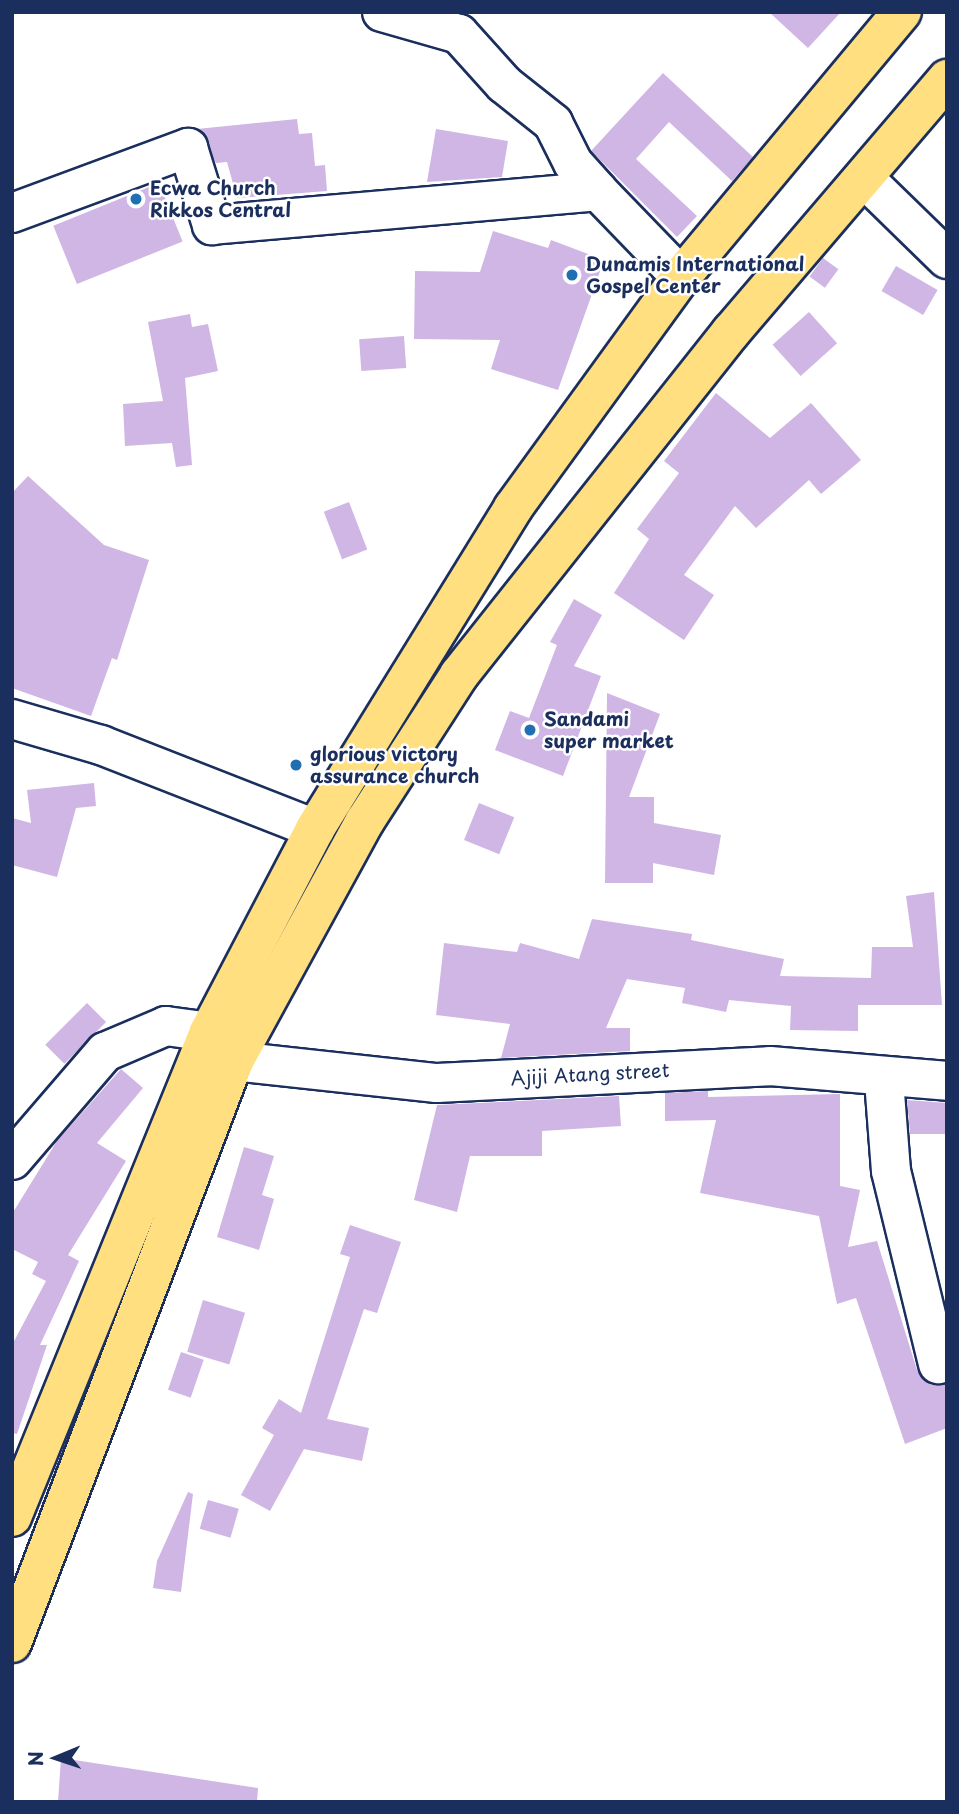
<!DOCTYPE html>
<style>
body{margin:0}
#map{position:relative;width:959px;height:1814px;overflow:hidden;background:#fff;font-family:"Playpen Sans",sans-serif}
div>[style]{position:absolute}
.building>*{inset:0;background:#d0b6e4;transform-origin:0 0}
.roads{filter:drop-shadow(2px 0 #1b2f5e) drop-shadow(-2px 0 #1b2f5e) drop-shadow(0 2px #1b2f5e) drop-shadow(0 -2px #1b2f5e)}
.minor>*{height:38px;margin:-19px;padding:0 19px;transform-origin:19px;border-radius:19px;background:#fff}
.major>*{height:38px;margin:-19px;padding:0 19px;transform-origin:19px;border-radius:19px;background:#ffdf80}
.dots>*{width:19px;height:19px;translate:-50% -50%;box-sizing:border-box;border:4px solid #fff;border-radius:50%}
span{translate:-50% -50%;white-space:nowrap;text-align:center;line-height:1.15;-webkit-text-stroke:5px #fff;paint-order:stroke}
.poi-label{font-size:19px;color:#1b2f5e;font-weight:700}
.left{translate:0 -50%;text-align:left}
.street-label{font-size:19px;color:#1b2f5e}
.frame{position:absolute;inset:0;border:14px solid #1b2f5e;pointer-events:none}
.north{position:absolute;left:21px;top:1723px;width:70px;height:70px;-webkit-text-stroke:5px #fff;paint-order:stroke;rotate:268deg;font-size:19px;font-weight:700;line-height:28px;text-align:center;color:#1b2f5e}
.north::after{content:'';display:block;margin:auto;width:24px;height:32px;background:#1b2f5e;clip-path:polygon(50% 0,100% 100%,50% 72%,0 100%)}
</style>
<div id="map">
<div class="building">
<i style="clip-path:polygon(769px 12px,841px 12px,808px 48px)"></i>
<i style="clip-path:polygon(663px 73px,753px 157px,732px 181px,669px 122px,636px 159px,697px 216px,677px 237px,591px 151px)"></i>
<i style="clip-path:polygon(297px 119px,299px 134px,312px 133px,315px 166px,325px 165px,327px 191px,237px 198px,227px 162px,216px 163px,197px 129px)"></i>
<i style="clip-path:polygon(436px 129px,508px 141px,502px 177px,427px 182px)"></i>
<i style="left:159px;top:183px;width:63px;height:114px;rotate:68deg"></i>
<i style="clip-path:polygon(493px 231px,548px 248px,551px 240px,604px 260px,558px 390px,491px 369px,500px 340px,414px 339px,415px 271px,480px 272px)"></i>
<i style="left:823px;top:258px;width:19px;height:23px;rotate:36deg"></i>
<i style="left:896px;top:266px;width:48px;height:29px;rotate:30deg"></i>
<i style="left:809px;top:312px;width:42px;height:49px;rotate:48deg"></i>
<i style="clip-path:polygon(190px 314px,192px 327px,208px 324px,218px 371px,185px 378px,192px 465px,176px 467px,172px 443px,125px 446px,123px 404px,163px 401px,148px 322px)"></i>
<i style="left:404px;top:336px;width:32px;height:45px;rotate:86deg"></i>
<i style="clip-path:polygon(716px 393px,770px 438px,811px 403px,861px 460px,821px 494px,809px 480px,756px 528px,735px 506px,684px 575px,714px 595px,684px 640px,614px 593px,649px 539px,637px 529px,679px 473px,664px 461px)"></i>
<i style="clip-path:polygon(28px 476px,104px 545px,149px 560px,117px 660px,112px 658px,91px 716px,12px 688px,12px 493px)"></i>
<i style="left:349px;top:502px;width:51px;height:27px;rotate:69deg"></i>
<i style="clip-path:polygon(574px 599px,602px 615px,574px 666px,601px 676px,563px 776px,495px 750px,510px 711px,529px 718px,557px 645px,550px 642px)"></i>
<i style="clip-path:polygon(607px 693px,660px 714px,629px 797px,654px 797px,654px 823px,721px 835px,714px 875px,653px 863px,653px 883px,605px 883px)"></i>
<i style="clip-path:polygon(94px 783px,96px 806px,76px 808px,57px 877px,12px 865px,12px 818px,31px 823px,27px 790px)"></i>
<i style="left:479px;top:803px;width:38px;height:40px;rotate:22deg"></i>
<i style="clip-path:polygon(934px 892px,942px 1005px,858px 1005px,858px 1031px,790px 1030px,791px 1006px,729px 1000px,726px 1012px,682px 1003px,685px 988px,627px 979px,606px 1028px,630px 1028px,630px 1051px,501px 1058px,510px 1024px,436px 1015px,444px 943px,517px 952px,520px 943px,579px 959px,592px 919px,692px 934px,691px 940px,784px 959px,780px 976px,871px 978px,872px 947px,913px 947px,906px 896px)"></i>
<i style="left:87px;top:1003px;width:27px;height:59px;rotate:45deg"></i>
<i style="clip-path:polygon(121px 1069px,143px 1088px,97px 1143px,126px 1161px,68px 1255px,79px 1261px,40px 1345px,47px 1345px,17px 1434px,12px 1433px,12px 1345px,46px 1281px,32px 1274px,38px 1262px,12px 1249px,12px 1214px,57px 1141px)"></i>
<i style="clip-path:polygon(708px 1091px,708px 1097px,840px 1094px,840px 1186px,860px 1190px,848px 1247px,877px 1241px,917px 1370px,931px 1385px,947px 1383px,947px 1428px,905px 1444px,856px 1298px,837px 1304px,819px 1216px,700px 1193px,716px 1120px,665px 1121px,665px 1093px)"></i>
<i style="clip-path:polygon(619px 1096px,621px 1126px,542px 1131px,542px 1156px,470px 1156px,457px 1212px,414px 1200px,437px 1105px)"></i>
<i style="clip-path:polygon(907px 1100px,947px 1103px,947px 1134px,910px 1134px)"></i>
<i style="clip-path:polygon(244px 1147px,274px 1156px,262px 1195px,274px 1199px,259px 1250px,217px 1237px)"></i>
<i style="clip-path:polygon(350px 1225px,401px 1242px,377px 1313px,364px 1309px,327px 1419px,369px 1428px,362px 1461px,304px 1449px,270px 1511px,241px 1495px,274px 1435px,262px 1428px,279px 1399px,301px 1413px,350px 1257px,340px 1254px)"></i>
<i style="left:203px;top:1300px;width:44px;height:54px;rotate:17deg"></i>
<i style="left:181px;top:1352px;width:24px;height:40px;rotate:19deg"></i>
<i style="clip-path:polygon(188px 1492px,193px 1494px,181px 1592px,153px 1588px,157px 1561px)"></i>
<i style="left:208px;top:1500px;width:32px;height:30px;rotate:16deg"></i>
<i style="clip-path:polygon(61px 1758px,258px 1788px,257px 1802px,58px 1802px)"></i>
</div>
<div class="roads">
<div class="minor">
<i style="left:382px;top:12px;width:80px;rotate:15.9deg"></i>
<i style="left:459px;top:34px;width:67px;rotate:48deg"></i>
<i style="left:504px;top:84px;width:63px;rotate:38.5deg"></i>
<i style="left:553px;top:123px;width:45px;rotate:63.4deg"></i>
<i style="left:573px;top:163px;width:38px;rotate:48deg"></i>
<i style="left:866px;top:180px;width:113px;rotate:44.3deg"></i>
<i style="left:12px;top:213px;width:188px;rotate:-20.3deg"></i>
<i style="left:188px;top:148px;width:81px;rotate:72.7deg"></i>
<i style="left:212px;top:225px;width:387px;rotate:-5deg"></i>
<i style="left:598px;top:191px;width:120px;rotate:46deg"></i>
<i style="left:12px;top:719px;width:93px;rotate:16.3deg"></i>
<i style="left:101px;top:745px;width:230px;rotate:21.4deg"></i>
<i style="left:234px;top:1061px;width:204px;rotate:6.2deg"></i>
<i style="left:437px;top:1083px;width:333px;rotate:-2.9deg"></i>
<i style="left:770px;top:1066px;width:178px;rotate:4.8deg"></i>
<i style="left:884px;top:1080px;width:91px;rotate:85.6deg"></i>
<i style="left:891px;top:1171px;width:199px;rotate:76.3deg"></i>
<i style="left:12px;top:1160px;width:143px;rotate:-49.3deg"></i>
<i style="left:105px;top:1052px;width:66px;rotate:-23.1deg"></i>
<i style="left:166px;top:1026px;width:43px;rotate:7.9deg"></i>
</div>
<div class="major">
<i style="left:12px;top:1517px;width:523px;rotate:-67.89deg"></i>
<i style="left:209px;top:1032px;width:229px;rotate:-62.4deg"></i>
<i style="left:315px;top:829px;width:377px;rotate:-58.3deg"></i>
<i style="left:513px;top:508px;width:286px;rotate:-54deg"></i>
<i style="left:681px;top:277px;width:345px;rotate:-50.2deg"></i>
<i style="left:12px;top:1643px;width:623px;rotate:-69.12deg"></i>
<i style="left:234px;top:1061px;width:273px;rotate:-61.4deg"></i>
<i style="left:365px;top:821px;width:174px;rotate:-57.2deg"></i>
<i style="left:459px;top:675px;width:438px;rotate:-51.6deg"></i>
<i style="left:731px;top:332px;width:333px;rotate:-49.5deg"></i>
</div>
</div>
<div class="dots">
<i style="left:136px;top:199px;background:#1f6fb2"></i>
<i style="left:572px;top:275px;background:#1f6fb2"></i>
<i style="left:530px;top:730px;background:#1f6fb2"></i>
<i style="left:296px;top:765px;background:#1f6fb2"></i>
</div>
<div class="poi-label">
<span class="left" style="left:150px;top:199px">Ecwa Church<br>Rikkos Central</span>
<span class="left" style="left:586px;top:275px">Dunamis International<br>Gospel Center</span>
<span class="left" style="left:544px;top:730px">Sandami<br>super market</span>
<span class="left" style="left:310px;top:765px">glorious victory<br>assurance church</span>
</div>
<div class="street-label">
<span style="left:590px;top:1074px;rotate:-3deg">Ajiji Atang street</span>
</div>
<div class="frame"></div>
<div class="north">N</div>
</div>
